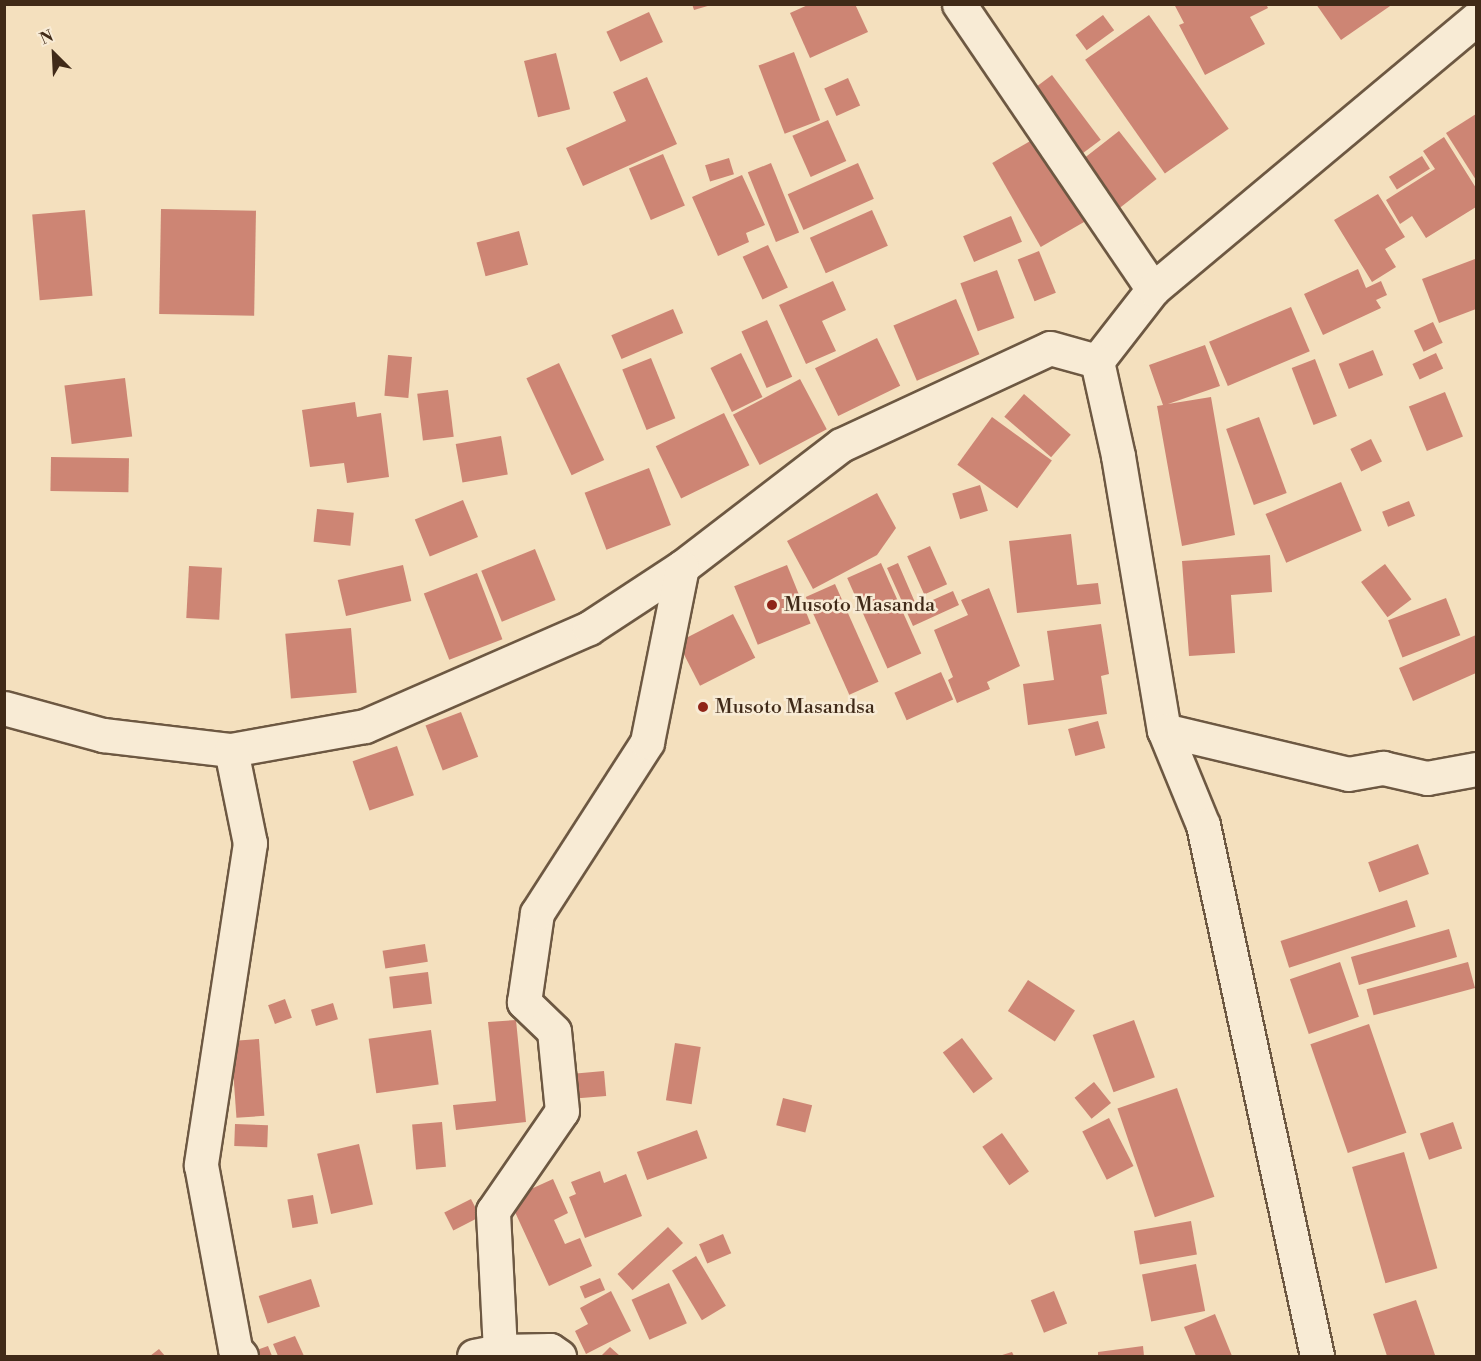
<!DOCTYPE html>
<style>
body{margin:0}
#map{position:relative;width:1481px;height:1361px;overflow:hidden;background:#f4e0be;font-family:"Libre Bodoni",serif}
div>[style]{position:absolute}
.building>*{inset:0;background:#cd8574;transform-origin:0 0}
.roads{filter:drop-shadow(2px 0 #6d5842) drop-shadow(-2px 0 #6d5842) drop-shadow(0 2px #6d5842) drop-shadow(0 -2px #6d5842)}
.minor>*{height:33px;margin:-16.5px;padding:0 16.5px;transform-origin:16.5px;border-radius:16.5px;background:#f8ebd5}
.dots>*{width:16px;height:16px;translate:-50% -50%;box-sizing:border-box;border:3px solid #f8ebd5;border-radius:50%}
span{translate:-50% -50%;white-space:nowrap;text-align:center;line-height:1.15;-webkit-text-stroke:5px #f8ebd5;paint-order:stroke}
.poi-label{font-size:20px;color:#402a18}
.left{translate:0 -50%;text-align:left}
.frame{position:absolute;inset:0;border:6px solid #402a18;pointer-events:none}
.north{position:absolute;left:24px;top:24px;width:60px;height:60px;-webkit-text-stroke:4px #f8ebd5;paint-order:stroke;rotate:336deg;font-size:16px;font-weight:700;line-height:24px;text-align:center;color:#402a18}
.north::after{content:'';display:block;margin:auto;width:21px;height:27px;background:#402a18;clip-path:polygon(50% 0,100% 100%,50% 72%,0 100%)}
</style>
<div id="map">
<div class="building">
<i style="clip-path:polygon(692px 4px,711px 4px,711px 5px,694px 10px)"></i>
<i style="clip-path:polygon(810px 4px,855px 4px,868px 32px,810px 58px,790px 13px)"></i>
<i style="clip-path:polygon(1174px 4px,1266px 4px,1268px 8px,1250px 17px,1265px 44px,1205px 75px,1179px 25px,1184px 23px)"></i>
<i style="clip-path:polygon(1316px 4px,1393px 4px,1341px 40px)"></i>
<i style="left:649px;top:12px;width:33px;height:47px;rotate:65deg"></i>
<i style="left:1103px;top:15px;width:19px;height:34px;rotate:54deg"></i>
<i style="left:1149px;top:15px;width:139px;height:78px;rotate:55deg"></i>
<i style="left:794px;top:52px;width:73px;height:38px;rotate:69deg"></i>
<i style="left:556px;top:53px;width:58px;height:33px;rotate:76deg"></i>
<i style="left:1052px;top:75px;width:81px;height:35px;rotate:53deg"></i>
<i style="clip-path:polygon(647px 77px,677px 144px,583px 186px,566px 148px,626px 121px,613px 92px)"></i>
<i style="left:848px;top:78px;width:30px;height:26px;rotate:66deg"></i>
<i style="clip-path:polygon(1476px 114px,1476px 180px,1446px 133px)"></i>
<i style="left:828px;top:120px;width:45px;height:39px;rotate:66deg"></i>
<i style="left:1119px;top:131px;width:61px;height:46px;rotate:52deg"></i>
<i style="left:1039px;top:136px;width:97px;height:54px;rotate:60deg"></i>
<i style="clip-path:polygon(1444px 137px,1476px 188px,1476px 207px,1426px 238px,1412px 216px,1400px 224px,1386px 200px,1435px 169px,1423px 151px)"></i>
<i style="left:663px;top:154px;width:56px;height:37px;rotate:67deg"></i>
<i style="left:1422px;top:156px;width:15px;height:39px;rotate:58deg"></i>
<i style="left:729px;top:158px;width:17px;height:25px;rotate:73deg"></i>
<i style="left:771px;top:163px;width:75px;height:25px;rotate:68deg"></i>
<i style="left:858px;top:163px;width:39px;height:77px;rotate:66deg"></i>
<i style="clip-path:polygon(742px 175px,765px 225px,746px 233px,749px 242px,718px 256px,692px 197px)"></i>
<i style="clip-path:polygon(1378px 194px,1405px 237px,1385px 249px,1396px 267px,1372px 282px,1334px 220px)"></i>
<i style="left:161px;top:209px;width:95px;height:105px;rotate:1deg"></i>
<i style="left:85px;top:210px;width:86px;height:53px;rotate:85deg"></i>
<i style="left:872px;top:210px;width:39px;height:68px;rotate:66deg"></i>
<i style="left:1011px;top:216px;width:28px;height:52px;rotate:67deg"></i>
<i style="left:519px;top:231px;width:35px;height:44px;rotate:75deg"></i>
<i style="left:768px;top:245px;width:47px;height:28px;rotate:65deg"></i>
<i style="left:1039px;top:251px;width:45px;height:23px;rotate:68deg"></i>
<i style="clip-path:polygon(1475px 259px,1476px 309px,1439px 323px,1422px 279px)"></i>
<i style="clip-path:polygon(1358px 269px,1366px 288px,1381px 281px,1387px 295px,1376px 300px,1381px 308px,1323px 335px,1304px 294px)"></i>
<i style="left:997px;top:270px;width:51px;height:39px;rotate:70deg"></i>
<i style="clip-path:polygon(833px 281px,846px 310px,822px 321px,836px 351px,806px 364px,779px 305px)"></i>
<i style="left:956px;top:299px;width:60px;height:68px;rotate:67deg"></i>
<i style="left:1291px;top:307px;width:48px;height:89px;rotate:67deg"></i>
<i style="left:673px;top:309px;width:26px;height:67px;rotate:67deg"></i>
<i style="left:767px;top:320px;width:62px;height:28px;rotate:66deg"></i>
<i style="left:1433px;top:322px;width:23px;height:21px;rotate:65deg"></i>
<i style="left:877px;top:338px;width:53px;height:69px;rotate:64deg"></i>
<i style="clip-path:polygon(1205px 345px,1220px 386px,1168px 404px,1211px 397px,1235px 535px,1182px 546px,1157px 406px,1163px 405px,1149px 365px)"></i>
<i style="left:1373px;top:350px;width:27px;height:37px;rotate:68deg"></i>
<i style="left:741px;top:353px;width:49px;height:34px;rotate:64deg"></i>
<i style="left:1436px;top:353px;width:17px;height:26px;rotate:65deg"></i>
<i style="left:388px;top:355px;width:24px;height:41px;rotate:5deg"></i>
<i style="left:651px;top:358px;width:65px;height:31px;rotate:68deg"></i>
<i style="left:1315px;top:359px;width:61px;height:25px;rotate:69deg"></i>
<i style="left:559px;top:363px;width:107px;height:36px;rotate:65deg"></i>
<i style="left:125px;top:378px;width:59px;height:61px;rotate:83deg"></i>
<i style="left:800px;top:379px;width:57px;height:76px;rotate:62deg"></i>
<i style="left:448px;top:390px;width:47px;height:31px;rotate:83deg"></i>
<i style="left:1445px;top:392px;width:48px;height:39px;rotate:68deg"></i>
<i style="left:1024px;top:394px;width:62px;height:30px;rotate:41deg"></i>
<i style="clip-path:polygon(355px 402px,357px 417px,381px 413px,389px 477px,347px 483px,344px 463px,310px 467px,302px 410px)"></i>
<i style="left:724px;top:413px;width:58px;height:76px;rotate:64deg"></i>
<i style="left:992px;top:417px;width:74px;height:59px;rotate:36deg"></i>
<i style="left:1259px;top:417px;width:81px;height:35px;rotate:70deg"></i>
<i style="left:501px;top:436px;width:39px;height:46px;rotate:80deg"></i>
<i style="left:1371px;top:439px;width:25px;height:23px;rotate:64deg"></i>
<i style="left:51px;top:457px;width:78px;height:34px;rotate:1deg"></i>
<i style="left:649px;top:468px;width:61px;height:69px;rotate:69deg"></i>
<i style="left:1341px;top:482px;width:53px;height:82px;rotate:67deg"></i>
<i style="left:980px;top:485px;width:27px;height:29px;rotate:73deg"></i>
<i style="clip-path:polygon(877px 493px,896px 528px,877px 555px,813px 589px,787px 541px)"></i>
<i style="left:463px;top:500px;width:40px;height:52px;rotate:68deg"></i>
<i style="left:1409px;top:501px;width:16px;height:29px;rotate:68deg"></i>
<i style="left:317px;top:509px;width:37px;height:33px;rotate:6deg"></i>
<i style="clip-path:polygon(1071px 534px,1077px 585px,1098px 583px,1101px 604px,1017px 613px,1009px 541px)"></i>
<i style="left:930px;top:546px;width:42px;height:25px;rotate:66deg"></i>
<i style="left:535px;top:549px;width:55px;height:58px;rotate:68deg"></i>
<i style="clip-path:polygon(1270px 555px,1272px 592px,1231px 595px,1235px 653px,1189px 656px,1182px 561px)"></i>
<i style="left:881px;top:563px;width:99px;height:37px;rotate:66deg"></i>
<i style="clip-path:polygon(898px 563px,917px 607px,953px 591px,959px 605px,913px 626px,887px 568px)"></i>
<i style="left:1385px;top:564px;width:44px;height:30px;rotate:53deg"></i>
<i style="left:403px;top:565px;width:37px;height:67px;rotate:77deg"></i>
<i style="left:787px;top:565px;width:63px;height:57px;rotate:68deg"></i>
<i style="left:189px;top:566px;width:33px;height:52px;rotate:3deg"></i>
<i style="left:477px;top:573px;width:71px;height:57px;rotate:69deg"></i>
<i style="left:835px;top:584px;width:107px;height:32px;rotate:66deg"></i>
<i style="clip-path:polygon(989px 588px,1020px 666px,987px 682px,990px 689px,957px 703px,948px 680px,953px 677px,934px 630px,968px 615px,961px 600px)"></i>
<i style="left:1446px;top:598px;width:40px;height:62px;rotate:69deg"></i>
<i style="left:733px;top:614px;width:49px;height:62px;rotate:63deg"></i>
<i style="clip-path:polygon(1101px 624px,1109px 674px,1101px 676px,1107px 714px,1028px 725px,1023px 684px,1054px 680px,1047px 631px)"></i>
<i style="left:351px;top:628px;width:65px;height:66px;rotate:85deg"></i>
<i style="clip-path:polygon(1476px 635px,1476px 673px,1413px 701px,1399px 668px)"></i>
<i style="left:941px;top:672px;width:30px;height:51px;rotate:66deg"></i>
<i style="left:461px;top:712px;width:48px;height:38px;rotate:69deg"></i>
<i style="left:1098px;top:721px;width:28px;height:31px;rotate:75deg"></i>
<i style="left:397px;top:746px;width:52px;height:47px;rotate:71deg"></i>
<i style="left:1418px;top:844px;width:32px;height:53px;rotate:70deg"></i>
<i style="left:1407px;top:900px;width:28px;height:133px;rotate:72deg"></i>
<i style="left:1449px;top:929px;width:29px;height:102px;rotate:74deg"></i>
<i style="left:425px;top:944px;width:18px;height:43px;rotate:81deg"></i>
<i style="left:1340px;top:962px;width:58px;height:53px;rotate:71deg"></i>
<i style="left:1468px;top:962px;width:27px;height:105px;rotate:75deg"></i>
<i style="left:428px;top:972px;width:32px;height:39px;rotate:83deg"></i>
<i style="left:1028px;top:980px;width:56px;height:37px;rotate:33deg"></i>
<i style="left:285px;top:999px;width:20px;height:18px;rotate:70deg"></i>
<i style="left:333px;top:1003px;width:17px;height:23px;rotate:73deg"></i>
<i style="clip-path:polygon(516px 1020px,526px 1122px,456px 1130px,453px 1105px,496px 1101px,488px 1022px)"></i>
<i style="left:1134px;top:1020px;width:61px;height:44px;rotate:70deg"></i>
<i style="left:1369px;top:1024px;width:115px;height:62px;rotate:71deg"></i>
<i style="left:431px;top:1030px;width:55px;height:63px;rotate:82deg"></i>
<i style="left:962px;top:1038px;width:51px;height:24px;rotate:53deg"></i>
<i style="left:259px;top:1039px;width:77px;height:28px;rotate:86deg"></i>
<i style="left:675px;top:1043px;width:26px;height:58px;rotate:9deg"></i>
<i style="left:604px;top:1071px;width:25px;height:28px;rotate:85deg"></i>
<i style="left:1094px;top:1082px;width:27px;height:25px;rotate:51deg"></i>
<i style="left:1177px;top:1088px;width:115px;height:63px;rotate:71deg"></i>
<i style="left:783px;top:1098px;width:30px;height:28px;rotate:14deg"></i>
<i style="left:1109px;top:1118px;width:54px;height:30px;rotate:63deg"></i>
<i style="left:442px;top:1122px;width:45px;height:30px;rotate:85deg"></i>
<i style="left:1453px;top:1122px;width:28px;height:35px;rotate:71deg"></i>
<i style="left:235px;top:1124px;width:33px;height:22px;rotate:2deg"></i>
<i style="left:697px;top:1130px;width:30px;height:64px;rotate:70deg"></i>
<i style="left:1002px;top:1133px;width:47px;height:24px;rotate:55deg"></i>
<i style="left:359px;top:1144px;width:62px;height:43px;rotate:77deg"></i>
<i style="left:1404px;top:1152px;width:121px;height:54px;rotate:74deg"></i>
<i style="clip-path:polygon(600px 1171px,604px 1183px,626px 1174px,642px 1216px,585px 1238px,569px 1197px,576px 1194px,571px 1182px)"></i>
<i style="clip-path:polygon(553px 1179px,568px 1213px,554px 1220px,565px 1244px,580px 1238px,592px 1266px,549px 1286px,509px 1199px)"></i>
<i style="left:313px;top:1195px;width:29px;height:26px;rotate:80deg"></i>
<i style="left:471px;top:1199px;width:20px;height:30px;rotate:63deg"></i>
<i style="left:1191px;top:1221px;width:34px;height:58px;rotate:80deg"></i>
<i style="left:668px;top:1227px;width:22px;height:69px;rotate:47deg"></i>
<i style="left:723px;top:1234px;width:21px;height:26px;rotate:67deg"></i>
<i style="left:696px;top:1256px;width:58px;height:28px;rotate:59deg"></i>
<i style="left:1196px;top:1264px;width:48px;height:55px;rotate:79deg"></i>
<i style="left:600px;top:1278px;width:13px;height:22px;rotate:67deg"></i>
<i style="left:311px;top:1279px;width:29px;height:55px;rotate:72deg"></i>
<i style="left:669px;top:1283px;width:44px;height:41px;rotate:66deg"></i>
<i style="clip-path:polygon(611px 1291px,631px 1331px,586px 1354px,575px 1331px,588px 1324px,580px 1308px)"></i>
<i style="left:1054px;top:1291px;width:35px;height:25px;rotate:68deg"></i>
<i style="clip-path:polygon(1416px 1300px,1435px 1355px,1387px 1356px,1373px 1314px)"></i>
<i style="clip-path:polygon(1215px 1314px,1232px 1356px,1196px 1356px,1184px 1327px)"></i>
<i style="clip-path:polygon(295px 1336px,304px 1356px,278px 1356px,273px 1344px)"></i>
<i style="clip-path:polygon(268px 1346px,272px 1356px,247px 1356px,246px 1354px)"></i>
<i style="clip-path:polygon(1143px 1346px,1144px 1356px,1098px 1356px,1098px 1352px)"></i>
<i style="clip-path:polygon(610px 1347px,620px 1356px,601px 1356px)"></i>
<i style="clip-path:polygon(159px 1349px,165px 1356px,150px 1356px)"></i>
<i style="clip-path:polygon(1012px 1352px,1014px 1356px,999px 1356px)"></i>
</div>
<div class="roads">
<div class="minor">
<i style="left:959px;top:4px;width:345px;rotate:55.8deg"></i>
<i style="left:1097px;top:361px;width:97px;rotate:77.5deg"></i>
<i style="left:1118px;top:456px;width:278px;rotate:80.5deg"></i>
<i style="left:1164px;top:730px;width:103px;rotate:67.7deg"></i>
<i style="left:1203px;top:825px;width:543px;rotate:77.88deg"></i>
<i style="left:1097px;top:361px;width:91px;rotate:-52.1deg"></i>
<i style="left:1153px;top:289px;width:421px;rotate:-39.9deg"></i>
<i style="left:4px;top:708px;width:103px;rotate:15.3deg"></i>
<i style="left:103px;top:735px;width:129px;rotate:6.7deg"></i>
<i style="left:231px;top:750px;width:136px;rotate:-10.2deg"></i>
<i style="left:365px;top:726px;width:244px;rotate:-23.6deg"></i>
<i style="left:589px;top:628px;width:111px;rotate:-33.3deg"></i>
<i style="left:682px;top:567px;width:200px;rotate:-37.5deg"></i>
<i style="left:841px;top:445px;width:230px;rotate:-24.9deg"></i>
<i style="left:1050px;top:348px;width:49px;rotate:15.5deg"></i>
<i style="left:1164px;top:730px;width:189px;rotate:13.4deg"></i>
<i style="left:1348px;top:774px;width:36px;rotate:-10deg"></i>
<i style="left:1383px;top:768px;width:45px;rotate:12.8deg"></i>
<i style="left:1427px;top:778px;width:50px;rotate:-10.4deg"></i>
<i style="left:231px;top:750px;width:95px;rotate:78.5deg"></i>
<i style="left:250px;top:843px;width:326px;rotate:98.7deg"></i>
<i style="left:201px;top:1165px;width:187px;rotate:79.5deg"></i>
<i style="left:235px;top:1349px;width:9px;rotate:49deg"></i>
<i style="left:500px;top:1351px;width:140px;rotate:-92.9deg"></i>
<i style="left:493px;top:1211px;width:121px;rotate:-55.4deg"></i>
<i style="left:562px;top:1111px;width:80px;rotate:-95.7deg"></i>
<i style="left:554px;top:1031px;width:42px;rotate:-136deg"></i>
<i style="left:524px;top:1002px;width:90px;rotate:-81.7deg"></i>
<i style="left:537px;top:913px;width:203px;rotate:-57.2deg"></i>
<i style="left:647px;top:742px;width:178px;rotate:-78.7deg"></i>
<i style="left:474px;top:1356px;width:26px;rotate:-11deg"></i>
<i style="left:500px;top:1351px;width:50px;rotate:-1.1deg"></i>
<i style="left:550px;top:1350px;width:11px;rotate:34deg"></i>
</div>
</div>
<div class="dots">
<i style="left:772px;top:605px;background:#8f2418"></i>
<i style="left:703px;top:707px;background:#8f2418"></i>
</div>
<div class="poi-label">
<span class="left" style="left:784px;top:605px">Musoto Masanda</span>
<span class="left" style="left:715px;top:707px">Musoto Masandsa</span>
</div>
<div class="frame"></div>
<div class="north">N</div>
</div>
